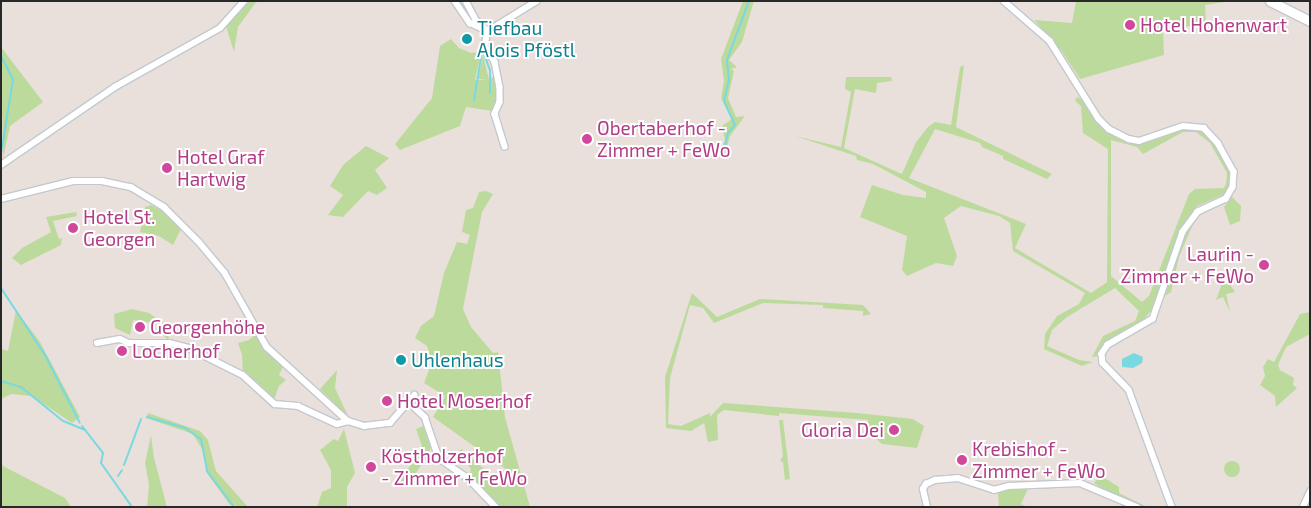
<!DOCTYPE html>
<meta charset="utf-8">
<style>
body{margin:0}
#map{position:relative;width:1311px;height:508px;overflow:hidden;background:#e9e0db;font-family:"Exo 2",sans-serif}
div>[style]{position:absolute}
.green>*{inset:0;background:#bdda9d}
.round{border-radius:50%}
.water>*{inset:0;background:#78d9e1}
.stream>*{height:2px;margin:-1px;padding:0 1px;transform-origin:1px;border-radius:1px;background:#78d9e1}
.roads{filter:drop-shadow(1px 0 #c3c8d0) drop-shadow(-1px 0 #c3c8d0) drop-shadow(0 1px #c3c8d0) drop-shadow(0 -1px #c3c8d0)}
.street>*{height:5.5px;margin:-2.75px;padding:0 2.75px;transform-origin:2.75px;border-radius:2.75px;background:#fff}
.secondary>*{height:9px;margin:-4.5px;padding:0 4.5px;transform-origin:4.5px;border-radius:4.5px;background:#fff}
.dots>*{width:14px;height:14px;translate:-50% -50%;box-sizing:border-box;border:2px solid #fff;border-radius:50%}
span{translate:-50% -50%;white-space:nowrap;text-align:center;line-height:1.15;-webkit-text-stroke:4px #fff;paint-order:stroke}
.hotel-label{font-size:19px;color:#b23c85}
.left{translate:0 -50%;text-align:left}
.right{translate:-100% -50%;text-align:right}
.culture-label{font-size:19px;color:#0d838f}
.frame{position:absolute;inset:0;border:2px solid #282828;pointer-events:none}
</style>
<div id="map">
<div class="green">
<i style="clip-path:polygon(247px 1px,257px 1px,238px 27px,234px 52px,226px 26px)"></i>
<i style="clip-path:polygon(743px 1px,754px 1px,742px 42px,729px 60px,737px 67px,731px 69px,734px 71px,728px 98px,736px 117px,745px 116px,730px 136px,724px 160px,719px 154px,725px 140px,722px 126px,732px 119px,721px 98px,724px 81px,721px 59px)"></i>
<i style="clip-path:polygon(1076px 1px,1231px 1px,1205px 5px,1206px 23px,1163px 31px,1164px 55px,1080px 79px,1061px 50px,1034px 20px,1072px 23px)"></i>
<i style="clip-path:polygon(451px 39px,459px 48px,471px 53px,481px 52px,475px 80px,487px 80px,478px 79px,483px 55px,489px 80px,496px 74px,497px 100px,492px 111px,466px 107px,460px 126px,400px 150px,395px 144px,432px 98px,440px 46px)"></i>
<i style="clip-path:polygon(1px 47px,43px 102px,10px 126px,3px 158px)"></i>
<i style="clip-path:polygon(evenodd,964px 65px,956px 127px,1052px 174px,1047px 179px,1003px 159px,1003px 156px,982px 147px,980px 143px,935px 129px,909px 178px,1026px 224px,1015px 248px,1091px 293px,1107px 282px,1108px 149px,1083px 133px,1081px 106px,1075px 101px,1077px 97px,1087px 101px,1085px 103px,1096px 121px,1106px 130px,1131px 143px,1155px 140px,1182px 128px,1205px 131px,1232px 172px,1233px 182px,1227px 193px,1197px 206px,1184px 225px,1176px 240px,1158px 302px,1141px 323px,1105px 342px,1099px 356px,1092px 357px,1103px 336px,1135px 321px,1139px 311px,1115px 288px,1067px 317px,1052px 330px,1047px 346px,1079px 360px,1093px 362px,1082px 366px,1044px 349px,1045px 334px,1057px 316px,1079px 304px,1085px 293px,1013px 251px,1010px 223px,999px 216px,961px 206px,944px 218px,957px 256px,953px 266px,936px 263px,907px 276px,902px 270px,907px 236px,860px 217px,872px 185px,903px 195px,926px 198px,926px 192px,873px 164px,857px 160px,856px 156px,795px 136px,841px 147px,851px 92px,845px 89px,846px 77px,891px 77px,892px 81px,877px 83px,876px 93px,855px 89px,844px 148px,902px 174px,916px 142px,928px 127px,935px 122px,951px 125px,960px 67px,964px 65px,1183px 132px,1196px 132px,1210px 143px,1227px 173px,1226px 184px,1224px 188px,1195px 189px,1189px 194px,1149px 296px,1142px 302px,1111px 276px,1111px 140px,1137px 147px,1143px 154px,1183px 132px)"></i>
<i style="clip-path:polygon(366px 146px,389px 158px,375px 170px,387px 188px,377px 195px,368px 191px,343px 217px,328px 215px,343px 195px,330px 186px,343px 165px)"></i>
<i style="clip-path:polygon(486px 191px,493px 194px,482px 212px,463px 309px,471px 327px,493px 353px,498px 352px,505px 417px,530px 507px,498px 507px,468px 478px,471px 469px,460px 456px,455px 458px,461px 449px,499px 482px,510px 472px,433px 417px,445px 396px,424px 383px,432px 362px,427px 346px,415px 338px,421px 326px,434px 316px,444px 273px,457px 242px,467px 244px,470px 235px,462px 232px,466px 210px,473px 208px,479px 192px)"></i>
<i style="clip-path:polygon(1232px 197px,1241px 206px,1240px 221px,1230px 225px,1224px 207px)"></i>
<i style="clip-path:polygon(151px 205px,168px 214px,182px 227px,173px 245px,159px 236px,140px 232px,145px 207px)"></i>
<i style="clip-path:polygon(76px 212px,77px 216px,53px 221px,59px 239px,62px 238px,61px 245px,21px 265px,12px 258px,22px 248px,51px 232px,46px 217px)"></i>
<i style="clip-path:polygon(1194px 222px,1179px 257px,1171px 292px,1165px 296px,1183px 237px)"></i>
<i style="clip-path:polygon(1223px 281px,1229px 283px,1235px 292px,1226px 294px,1230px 312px,1223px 297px,1216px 300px)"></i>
<i style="clip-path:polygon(692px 293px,717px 317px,760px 299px,863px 305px,871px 314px,863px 316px,863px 311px,823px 308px,823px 305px,763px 303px,714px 323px,703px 308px,690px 305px,670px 378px,668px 424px,681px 426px,710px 413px,710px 417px,723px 403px,857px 413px,913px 419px,924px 426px,917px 448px,882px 444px,869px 432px,868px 420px,779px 413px,779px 416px,724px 410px,717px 415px,718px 440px,708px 442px,704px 423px,691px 431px,666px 428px,665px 377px)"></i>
<i style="clip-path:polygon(132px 309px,149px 313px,167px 326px,169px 341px,160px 332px,160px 324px,133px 320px,130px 335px,115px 328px,114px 314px)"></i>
<i style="clip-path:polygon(16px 310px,40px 342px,80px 417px,72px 423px,32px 396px,11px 394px,1px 399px,1px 349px,8px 351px)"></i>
<i style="clip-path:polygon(1310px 312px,1310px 334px,1286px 347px,1278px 365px,1280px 370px,1294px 378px,1293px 385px,1297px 388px,1276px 407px,1275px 396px,1260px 385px,1265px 376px,1263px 367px,1268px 359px,1274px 362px,1300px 314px)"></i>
<i style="clip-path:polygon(258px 332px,284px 365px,279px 375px,286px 380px,279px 386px,273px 402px,243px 375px,242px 355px,238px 343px,249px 340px)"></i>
<i style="clip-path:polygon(337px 370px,335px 388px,349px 418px,320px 389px)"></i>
<i style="clip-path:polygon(148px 413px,200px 431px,208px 440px,216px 471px,248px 507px,230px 505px,206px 472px,205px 454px,193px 434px,146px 418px)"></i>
<i style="clip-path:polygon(779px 420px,783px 420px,790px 479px,785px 480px,783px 462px,780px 461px,783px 456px)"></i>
<i style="clip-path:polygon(426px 425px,432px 443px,429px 453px,414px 476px,396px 487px,396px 482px,412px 464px,422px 446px,416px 429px)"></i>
<i style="clip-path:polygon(344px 429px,355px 473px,347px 487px,347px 507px,317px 507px,322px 492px,331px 488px,331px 470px,320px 450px,334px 439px,338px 441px)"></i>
<i style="clip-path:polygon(151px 435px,154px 458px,167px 507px,147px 507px,149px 485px,145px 463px)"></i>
<i class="round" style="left:1224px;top:461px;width:16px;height:16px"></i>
<i style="clip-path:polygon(1px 465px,65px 498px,71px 507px,1px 507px)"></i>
<i style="clip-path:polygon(1100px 475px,1119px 487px,1119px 493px,1147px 507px,1131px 507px,1094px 483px)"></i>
<i style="clip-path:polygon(1012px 489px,1028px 489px,1021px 504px,1027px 507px,999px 507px,998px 493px)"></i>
</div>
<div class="water">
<i style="clip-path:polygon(1134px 353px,1143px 357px,1142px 363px,1133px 368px,1122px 367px,1122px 359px)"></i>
</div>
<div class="stream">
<i style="left:483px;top:51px;width:20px;rotate:70deg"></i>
<i style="left:490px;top:70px;width:23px;rotate:90deg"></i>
<i style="left:1px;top:56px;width:27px;rotate:63deg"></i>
<i style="left:13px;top:80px;width:74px;rotate:99.3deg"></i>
<i style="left:474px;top:100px;width:50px;rotate:-80.7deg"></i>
<i style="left:722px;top:157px;width:25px;rotate:-76deg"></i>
<i style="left:728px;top:133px;width:11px;rotate:-49deg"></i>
<i style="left:735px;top:125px;width:26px;rotate:-115deg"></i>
<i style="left:724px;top:101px;width:22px;rotate:-77deg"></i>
<i style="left:729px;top:80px;width:20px;rotate:-96deg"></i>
<i style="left:727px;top:60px;width:63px;rotate:-69.6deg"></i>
<i style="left:1px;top:288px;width:80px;rotate:56.7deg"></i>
<i style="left:45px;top:355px;width:76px;rotate:62.8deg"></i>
<i style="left:1px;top:381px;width:21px;rotate:17deg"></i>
<i style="left:21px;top:387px;width:54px;rotate:39deg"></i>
<i style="left:63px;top:421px;width:24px;rotate:22deg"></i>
<i style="left:147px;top:417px;width:40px;rotate:16deg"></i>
<i style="left:185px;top:428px;width:19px;rotate:35deg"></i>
<i style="left:201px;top:439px;width:33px;rotate:79deg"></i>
<i style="left:207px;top:471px;width:45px;rotate:53.1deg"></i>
<i style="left:82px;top:426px;width:34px;rotate:52deg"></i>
<i style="left:103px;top:453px;width:10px;rotate:101deg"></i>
<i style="left:101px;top:463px;width:54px;rotate:54.8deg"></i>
<i style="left:124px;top:465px;width:49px;rotate:-69.7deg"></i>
<i style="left:118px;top:476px;width:7px;rotate:-56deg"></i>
</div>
<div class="roads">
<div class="street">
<i style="left:455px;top:1px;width:27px;rotate:56deg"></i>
<i style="left:470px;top:23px;width:20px;rotate:24deg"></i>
<i style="left:488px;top:31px;width:57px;rotate:-31.5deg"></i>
<i style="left:466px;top:1px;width:21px;rotate:62deg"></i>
<i style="left:476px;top:20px;width:16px;rotate:43deg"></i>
<i style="left:488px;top:31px;width:16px;rotate:101deg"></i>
<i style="left:485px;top:47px;width:18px;rotate:56deg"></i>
<i style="left:495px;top:62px;width:25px;rotate:79deg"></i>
<i style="left:500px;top:87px;width:15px;rotate:90deg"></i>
<i style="left:500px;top:102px;width:13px;rotate:113deg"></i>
<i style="left:495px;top:114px;width:34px;rotate:73deg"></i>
<i style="left:1004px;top:1px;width:61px;rotate:41deg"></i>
<i style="left:1050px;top:41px;width:92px;rotate:57.9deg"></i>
<i style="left:1099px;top:119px;width:14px;rotate:45deg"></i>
<i style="left:1109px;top:129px;width:22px;rotate:27deg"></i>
<i style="left:1129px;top:139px;width:10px;rotate:11deg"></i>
<i style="left:1139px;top:141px;width:46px;rotate:-18.8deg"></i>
<i style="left:1183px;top:126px;width:21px;rotate:5deg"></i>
<i style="left:1204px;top:128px;width:21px;rotate:47deg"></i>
<i style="left:1218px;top:143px;width:33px;rotate:61deg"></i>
<i style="left:1234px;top:172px;width:15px;rotate:94deg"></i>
<i style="left:1233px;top:187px;width:14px;rotate:120deg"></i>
<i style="left:1226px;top:199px;width:31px;rotate:155deg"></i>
<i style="left:1198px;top:212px;width:25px;rotate:127deg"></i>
<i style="left:1183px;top:232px;width:92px;rotate:109deg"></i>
<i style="left:1153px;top:319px;width:52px;rotate:150deg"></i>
<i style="left:1108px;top:345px;width:11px;rotate:124deg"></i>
<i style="left:1102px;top:354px;width:9px;rotate:84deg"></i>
<i style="left:1103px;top:363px;width:37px;rotate:46deg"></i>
<i style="left:1129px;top:390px;width:125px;rotate:69.8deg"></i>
<i style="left:1px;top:165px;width:138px;rotate:-34.4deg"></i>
<i style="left:115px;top:87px;width:120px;rotate:-29.3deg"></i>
<i style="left:220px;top:28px;width:36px;rotate:-48deg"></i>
<i style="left:1px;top:199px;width:74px;rotate:-14deg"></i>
<i style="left:73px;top:181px;width:29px"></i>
<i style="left:102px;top:181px;width:30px;rotate:12deg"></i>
<i style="left:131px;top:187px;width:39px;rotate:31deg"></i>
<i style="left:164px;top:207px;width:49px;rotate:45deg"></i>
<i style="left:199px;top:242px;width:40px;rotate:50deg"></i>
<i style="left:225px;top:273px;width:85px;rotate:60.4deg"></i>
<i style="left:267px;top:347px;width:110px;rotate:42.4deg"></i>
<i style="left:348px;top:421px;width:17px;rotate:17deg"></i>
<i style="left:364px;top:426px;width:26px;rotate:-7deg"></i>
<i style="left:390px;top:423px;width:37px;rotate:-49deg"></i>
<i style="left:97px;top:343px;width:23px;rotate:-10deg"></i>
<i style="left:120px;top:339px;width:10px;rotate:24deg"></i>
<i style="left:129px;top:343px;width:40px"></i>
<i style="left:169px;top:343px;width:21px;rotate:14deg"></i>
<i style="left:189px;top:348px;width:60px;rotate:26.6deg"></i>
<i style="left:243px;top:375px;width:43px;rotate:42.2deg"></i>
<i style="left:275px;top:404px;width:23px;rotate:5deg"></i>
<i style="left:298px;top:406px;width:43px;rotate:24.8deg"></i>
<i style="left:337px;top:424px;width:11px;rotate:-15deg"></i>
<i style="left:410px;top:403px;width:21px;rotate:43deg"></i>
<i style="left:425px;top:417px;width:43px;rotate:71.1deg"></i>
<i style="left:439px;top:458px;width:35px;rotate:35deg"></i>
<i style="left:468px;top:478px;width:40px;rotate:46deg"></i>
<i style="left:927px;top:507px;width:18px;rotate:-103deg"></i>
<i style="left:923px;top:489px;width:6px;rotate:-59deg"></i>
<i style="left:926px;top:484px;width:10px;rotate:-24deg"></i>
<i style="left:935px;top:480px;width:23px;rotate:-5deg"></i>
<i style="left:958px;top:478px;width:38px;rotate:18deg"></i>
<i style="left:994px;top:490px;width:16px;rotate:-15deg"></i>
<i style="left:1009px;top:486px;width:71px;rotate:-2.4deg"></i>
<i style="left:1080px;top:483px;width:62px;rotate:22.8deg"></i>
<i style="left:1303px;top:507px;width:17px;rotate:-65deg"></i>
</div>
<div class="secondary">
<i style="left:1270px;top:1px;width:45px;rotate:26.6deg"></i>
</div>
</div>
<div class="dots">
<i style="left:1130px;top:25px;background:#d1479c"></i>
<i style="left:467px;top:39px;background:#0f9aa8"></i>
<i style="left:587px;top:139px;background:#d1479c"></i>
<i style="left:167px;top:168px;background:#d1479c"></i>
<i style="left:73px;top:228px;background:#d1479c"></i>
<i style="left:1264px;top:265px;background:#d1479c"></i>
<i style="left:140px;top:327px;background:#d1479c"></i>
<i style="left:122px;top:351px;background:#d1479c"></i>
<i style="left:401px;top:360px;background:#0f9aa8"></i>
<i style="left:387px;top:401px;background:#d1479c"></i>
<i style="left:894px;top:430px;background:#d1479c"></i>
<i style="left:962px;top:460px;background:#d1479c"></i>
<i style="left:371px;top:467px;background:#d1479c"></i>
</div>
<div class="hotel-label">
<span class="left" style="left:1140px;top:25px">Hotel Hohenwart</span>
<span class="left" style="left:597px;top:139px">Obertaberhof -<br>Zimmer + FeWo</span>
<span class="left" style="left:177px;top:168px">Hotel Graf<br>Hartwig</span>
<span class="left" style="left:83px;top:228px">Hotel St.<br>Georgen</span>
<span class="right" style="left:1254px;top:265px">Laurin -<br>Zimmer + FeWo</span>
<span class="left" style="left:150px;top:327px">Georgenhöhe</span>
<span class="left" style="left:132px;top:351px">Locherhof</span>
<span class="left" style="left:397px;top:401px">Hotel Moserhof</span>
<span class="right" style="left:884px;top:430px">Gloria Dei</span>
<span class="left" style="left:972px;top:460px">Krebishof -<br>Zimmer + FeWo</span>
<span class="left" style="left:381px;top:467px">Köstholzerhof<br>- Zimmer + FeWo</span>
</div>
<div class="culture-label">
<span class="left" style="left:477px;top:39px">Tiefbau<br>Alois Pföstl</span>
<span class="left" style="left:411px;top:360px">Uhlenhaus</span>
</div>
<div class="frame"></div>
</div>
